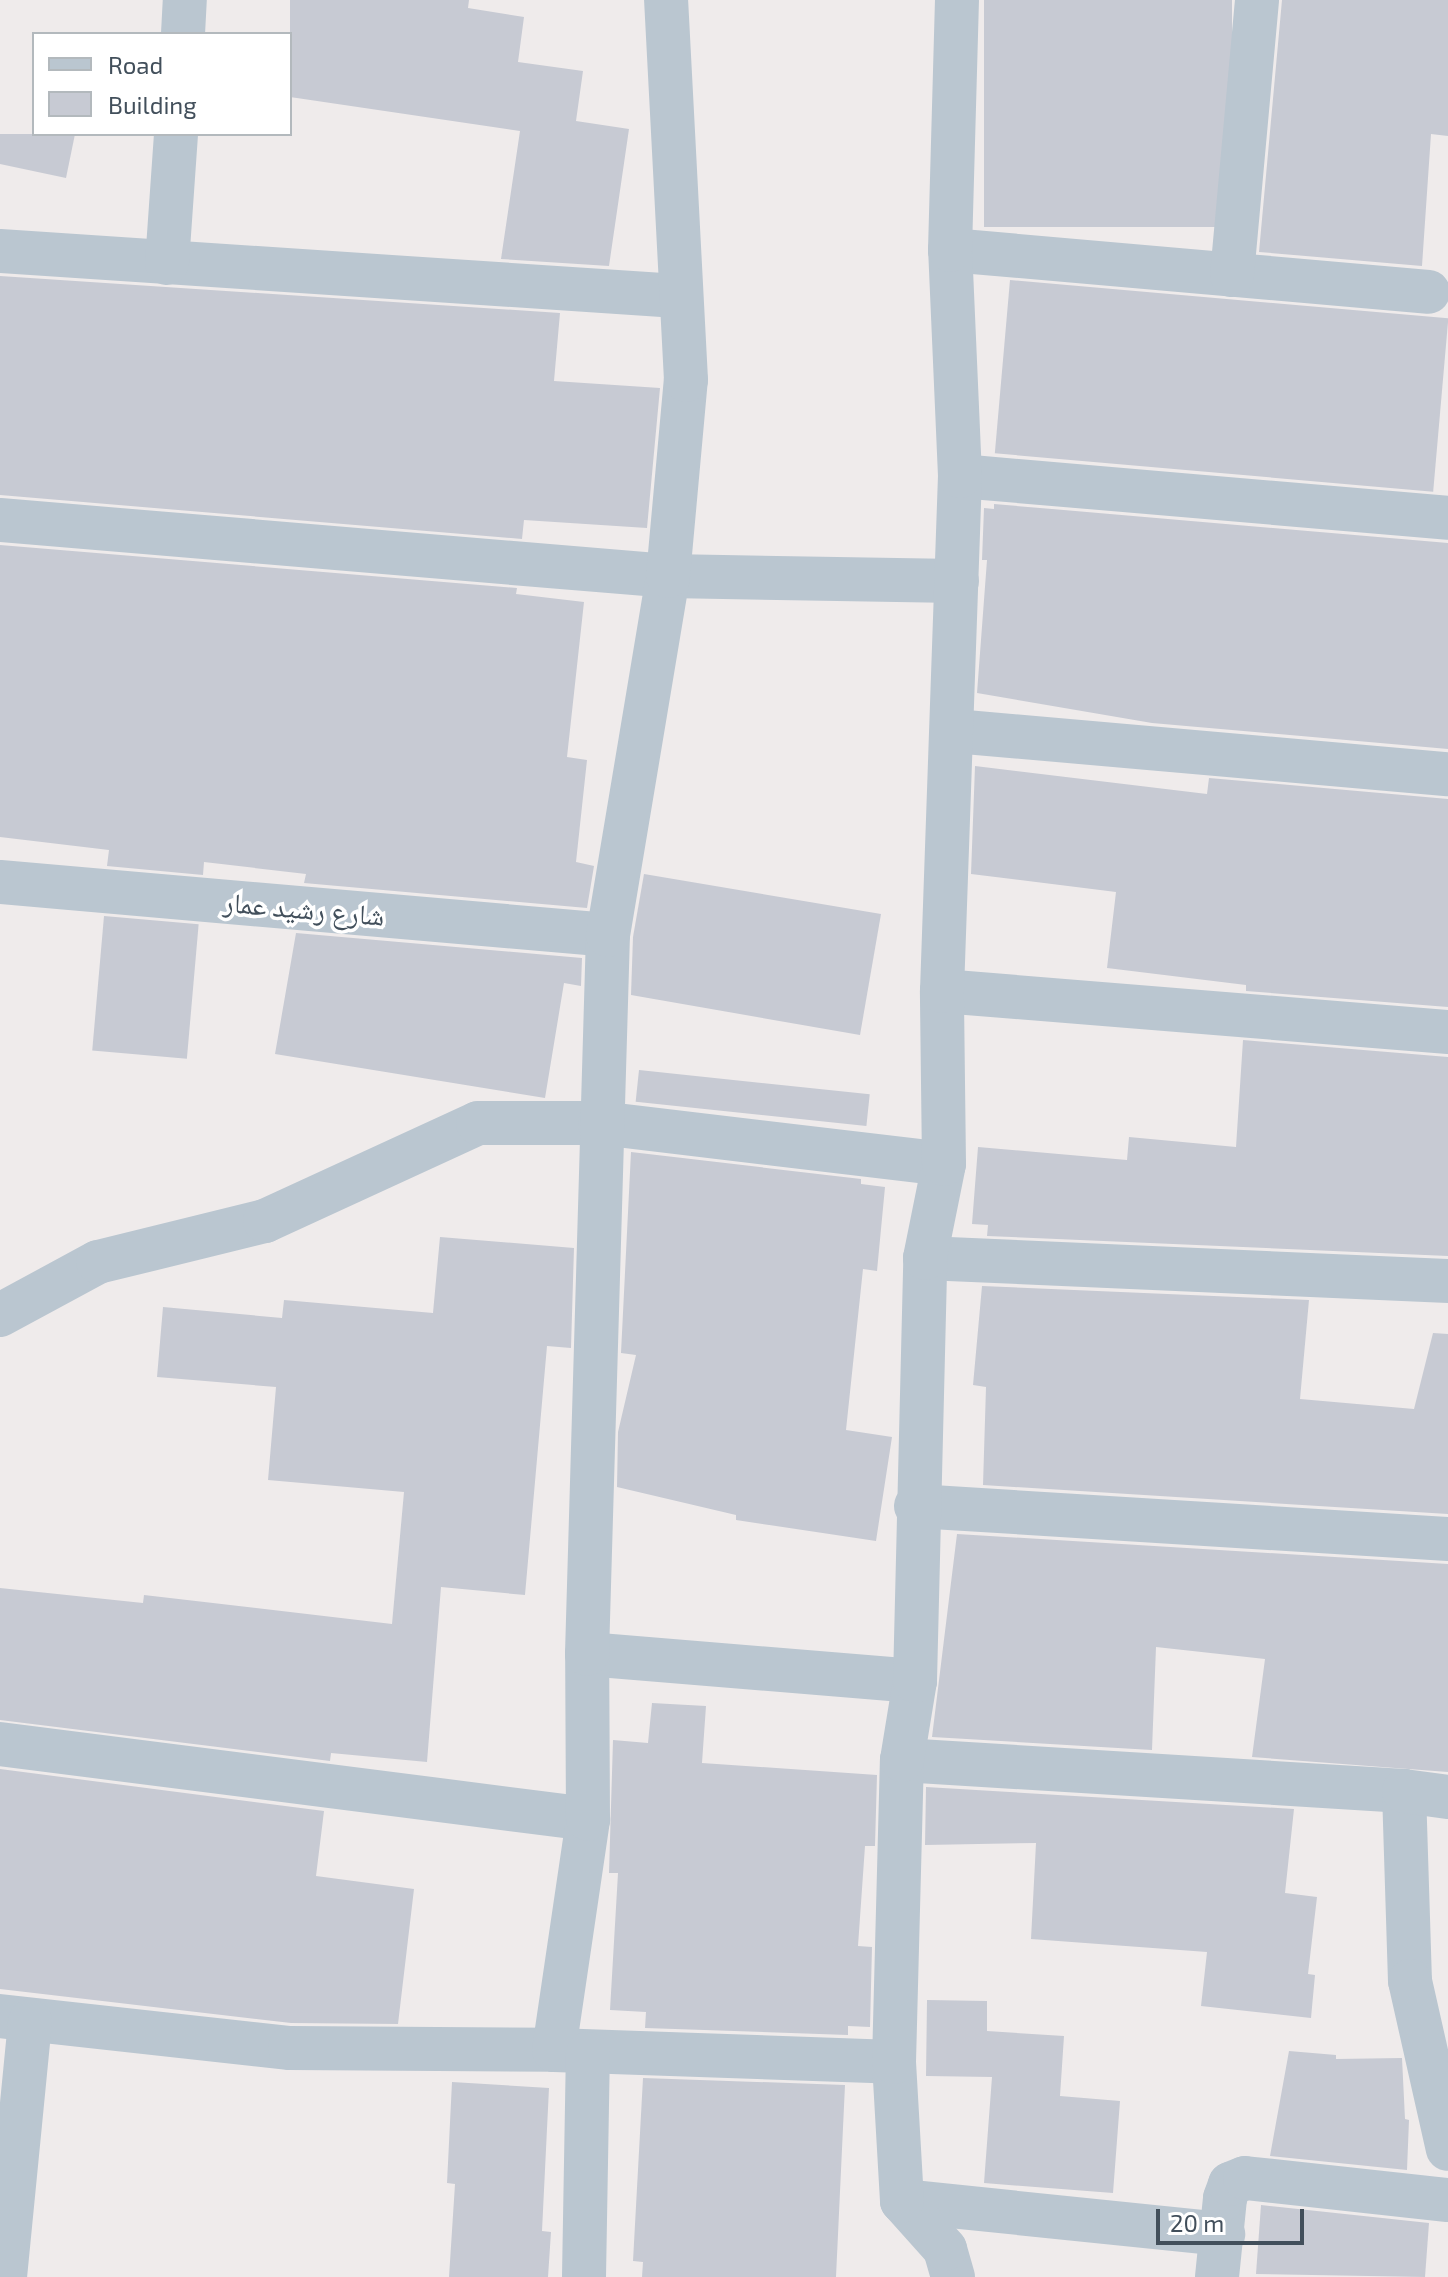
<!DOCTYPE html>
<meta charset="utf-8">
<style>
body{margin:0}
#map{position:relative;width:1448px;height:2277px;overflow:hidden;background:#efebeb;font-family:"Exo 2","Noto Naskh Arabic",sans-serif}
div>[style]{position:absolute}
.building>*{inset:0;background:#c7cad3;transform-origin:0 0}
.street>*{height:44px;margin:-22px;padding:0 22px;transform-origin:22px;border-radius:22px;background:#bac6d0}
span{translate:-50% -50%;white-space:nowrap;text-align:center;line-height:1.15;-webkit-text-stroke:7px #fff;paint-order:stroke}
.street-label{font-size:28px;color:#424f5b}
.legend{position:absolute;left:32px;top:32px;width:260px;height:104px;box-sizing:border-box;background:#fff;border:2px solid #b3b9bd;margin:0;padding:10px 14px;list-style:none;font-size:24px;color:#424f5b}
.legend li{display:flex;align-items:center;gap:16px;height:40px}
.legend b{width:40px;border:2px solid #b3b9bd}
.scale{position:absolute;left:1156px;top:2209px;width:148px;height:36px;box-sizing:border-box;border:4px solid #424f5b;border-top:0;padding-left:10px;font-size:24px;line-height:28px;white-space:nowrap;color:#424f5b;-webkit-text-stroke:6px #fff;paint-order:stroke}
</style>
<div id="map">
<div class="building">
<i style="clip-path:polygon(290px 0,469px 0,468px 8px,524px 17px,518px 62px,583px 71px,576px 121px,629px 129px,609px 266px,501px 259px,520px 131px,290px 97px)"></i>
<i style="left:984px;top:0;width:248px;height:227px"></i>
<i style="clip-path:polygon(1282px 0,1448px 0,1448px 136px,1431px 134px,1422px 266px,1259px 252px)"></i>
<i style="clip-path:polygon(0 134px,75px 134px,66px 178px,0 164px)"></i>
<i style="clip-path:polygon(0 276px,560px 313px,554px 381px,660px 388px,647px 528px,524px 520px,522px 539px,0 495px)"></i>
<i style="left:1010px;top:280px;width:440px;height:174px;rotate:5deg"></i>
<i style="clip-path:polygon(994px 504px,1448px 543px,1448px 749px,1152px 723px,977px 693px,987px 560px,982px 560px,984px 508px,994px 509px)"></i>
<i style="clip-path:polygon(0 545px,517px 588px,516px 594px,584px 602px,567px 757px,587px 760px,576px 862px,594px 866px,587px 908px,304px 883px,306px 874px,204px 862px,203px 875px,107px 866px,109px 850px,0 837px)"></i>
<i style="clip-path:polygon(975px 766px,1207px 794px,1209px 778px,1448px 799px,1448px 1007px,1246px 991px,1246px 985px,1107px 968px,1116px 892px,971px 874px)"></i>
<i style="clip-path:polygon(644px 874px,881px 914px,860px 1035px,631px 995px,633px 937px)"></i>
<i style="left:104px;top:916px;width:95px;height:135px;rotate:5deg"></i>
<i style="clip-path:polygon(296px 933px,582px 958px,581px 986px,564px 983px,545px 1098px,275px 1054px)"></i>
<i style="clip-path:polygon(1243px 1040px,1448px 1057px,1448px 1256px,987px 1236px,988px 1225px,972px 1224px,978px 1147px,1127px 1160px,1129px 1137px,1236px 1147px)"></i>
<i style="left:639px;top:1070px;width:232px;height:32px;rotate:6deg"></i>
<i style="clip-path:polygon(631px 1152px,861px 1179px,861px 1184px,885px 1187px,877px 1271px,863px 1269px,846px 1430px,892px 1437px,876px 1541px,736px 1520px,736px 1515px,617px 1487px,618px 1432px,636px 1355px,621px 1353px)"></i>
<i style="clip-path:polygon(440px 1237px,574px 1248px,571px 1348px,547px 1346px,525px 1595px,441px 1587px,427px 1762px,331px 1753px,330px 1761px,0 1720px,0 1588px,143px 1603px,144px 1595px,392px 1624px,404px 1492px,268px 1480px,276px 1387px,157px 1377px,163px 1307px,282px 1318px,284px 1300px,433px 1313px)"></i>
<i style="clip-path:polygon(982px 1286px,1309px 1300px,1300px 1399px,1414px 1409px,1433px 1333px,1448px 1334px,1448px 1514px,983px 1485px,986px 1387px,973px 1385px)"></i>
<i style="clip-path:polygon(957px 1534px,1448px 1564px,1448px 1772px,1252px 1757px,1265px 1659px,1156px 1647px,1152px 1750px,932px 1737px)"></i>
<i style="clip-path:polygon(652px 1703px,706px 1706px,702px 1763px,877px 1775px,875px 1846px,865px 1846px,858px 1946px,872px 1947px,870px 2027px,848px 2026px,848px 2035px,645px 2028px,646px 2012px,610px 2010px,618px 1873px,609px 1873px,613px 1740px,648px 1743px)"></i>
<i style="clip-path:polygon(0 1769px,324px 1811px,316px 1876px,414px 1889px,398px 2024px,291px 2023px,0 1989px)"></i>
<i style="clip-path:polygon(926px 1787px,1294px 1809px,1285px 1893px,1317px 1897px,1308px 1974px,1315px 1975px,1311px 2018px,1201px 2006px,1207px 1952px,1031px 1939px,1036px 1843px,925px 1845px)"></i>
<i style="clip-path:polygon(927px 2000px,987px 2001px,987px 2031px,1064px 2036px,1060px 2096px,1120px 2101px,1113px 2193px,984px 2183px,992px 2077px,926px 2076px)"></i>
<i style="clip-path:polygon(1289px 2051px,1336px 2055px,1336px 2059px,1402px 2058px,1405px 2119px,1409px 2120px,1407px 2170px,1270px 2156px)"></i>
<i style="clip-path:polygon(643px 2078px,845px 2085px,836px 2277px,642px 2277px,643px 2262px,633px 2261px)"></i>
<i style="clip-path:polygon(452px 2082px,549px 2088px,542px 2231px,551px 2232px,548px 2277px,449px 2277px,455px 2184px,447px 2183px)"></i>
<i style="clip-path:polygon(1261px 2205px,1429px 2223px,1425px 2277px,1256px 2274px)"></i>
</div>
<div class="street">
<i style="left:183px;top:34px;width:34px;rotate:-87deg"></i>
<i style="left:950px;top:250px;width:480px;rotate:5deg"></i>
<i style="left:0;top:251px;width:679px;rotate:3.8deg"></i>
<i style="left:167px;top:263px;width:129px;rotate:-86deg"></i>
<i style="left:1232px;top:275px;width:276px;rotate:-84.8deg"></i>
<i style="left:960px;top:476px;width:490px;rotate:4.9deg"></i>
<i style="left:0;top:520px;width:670px;rotate:4.79deg"></i>
<i style="left:668px;top:576px;width:289px;rotate:1deg"></i>
<i style="left:954px;top:731px;width:496px;rotate:5deg"></i>
<i style="left:0;top:882px;width:610px;rotate:4.98deg"></i>
<i style="left:942px;top:991px;width:508px;rotate:4.63deg"></i>
<i style="left:925px;top:1258px;width:524px;rotate:2.52deg"></i>
<i style="left:0;top:1315px;width:111px;rotate:-28.4deg"></i>
<i style="left:98px;top:1262px;width:172px;rotate:-13.8deg"></i>
<i style="left:265px;top:1221px;width:234px;rotate:-24.7deg"></i>
<i style="left:478px;top:1123px;width:122px"></i>
<i style="left:600px;top:1123px;width:346px;rotate:6.8deg"></i>
<i style="left:916px;top:1506px;width:533px;rotate:3.55deg"></i>
<i style="left:587px;top:1654px;width:329px;rotate:4.7deg"></i>
<i style="left:0;top:1744px;width:593px;rotate:7.27deg"></i>
<i style="left:902px;top:1760px;width:503px;rotate:3.53deg"></i>
<i style="left:1404px;top:1791px;width:190px;rotate:88.2deg"></i>
<i style="left:1410px;top:1981px;width:172px;rotate:77.3deg"></i>
<i style="left:1404px;top:1791px;width:44px;rotate:7.8deg"></i>
<i style="left:0;top:2016px;width:292px;rotate:6.3deg"></i>
<i style="left:290px;top:2048px;width:264px;rotate:0.4deg"></i>
<i style="left:554px;top:2050px;width:340px;rotate:2deg"></i>
<i style="left:554px;top:2050px;width:233px;rotate:-81.6deg"></i>
<i style="left:588px;top:1819px;width:165px;rotate:-90.3deg"></i>
<i style="left:587px;top:1654px;width:719px;rotate:-88.33deg"></i>
<i style="left:608px;top:935px;width:364px;rotate:-80.5deg"></i>
<i style="left:668px;top:576px;width:197px;rotate:-84.8deg"></i>
<i style="left:686px;top:380px;width:381px;rotate:-93deg"></i>
<i style="left:902px;top:2201px;width:323px;rotate:5.9deg"></i>
<i style="left:5px;top:2277px;width:257px;rotate:-84.4deg"></i>
<i style="left:584px;top:2277px;width:223px;rotate:-89deg"></i>
<i style="left:953px;top:2277px;width:29px;rotate:-106deg"></i>
<i style="left:945px;top:2249px;width:64px;rotate:-131.9deg"></i>
<i style="left:902px;top:2201px;width:139px;rotate:-93.3deg"></i>
<i style="left:894px;top:2062px;width:302px;rotate:-88.5deg"></i>
<i style="left:902px;top:1760px;width:80px;rotate:-80.7deg"></i>
<i style="left:915px;top:1681px;width:423px;rotate:-88.6deg"></i>
<i style="left:925px;top:1258px;width:96px;rotate:-78.6deg"></i>
<i style="left:944px;top:1164px;width:173px;rotate:-90.7deg"></i>
<i style="left:942px;top:991px;width:515px;rotate:-88deg"></i>
<i style="left:960px;top:476px;width:226px;rotate:-92.5deg"></i>
<i style="left:950px;top:250px;width:250px;rotate:-88.4deg"></i>
<i style="left:1217px;top:2277px;width:79px;rotate:-84.2deg"></i>
<i style="left:1225px;top:2198px;width:15px;rotate:-70deg"></i>
<i style="left:1230px;top:2184px;width:16px;rotate:-22deg"></i>
<i style="left:1245px;top:2178px;width:204px;rotate:6.2deg"></i>
</div>
<div class="street-label">
<span style="left:304px;top:908px;rotate:5deg">شارع رشيد عمار</span>
</div>
<ul class="legend">
<li><b style="height:10px;background:#bac6d0"></b>Road</li>
<li><b style="height:22px;background:#c7cad3"></b>Building</li>
</ul>
<div class="scale">20 m</div>
</div>
